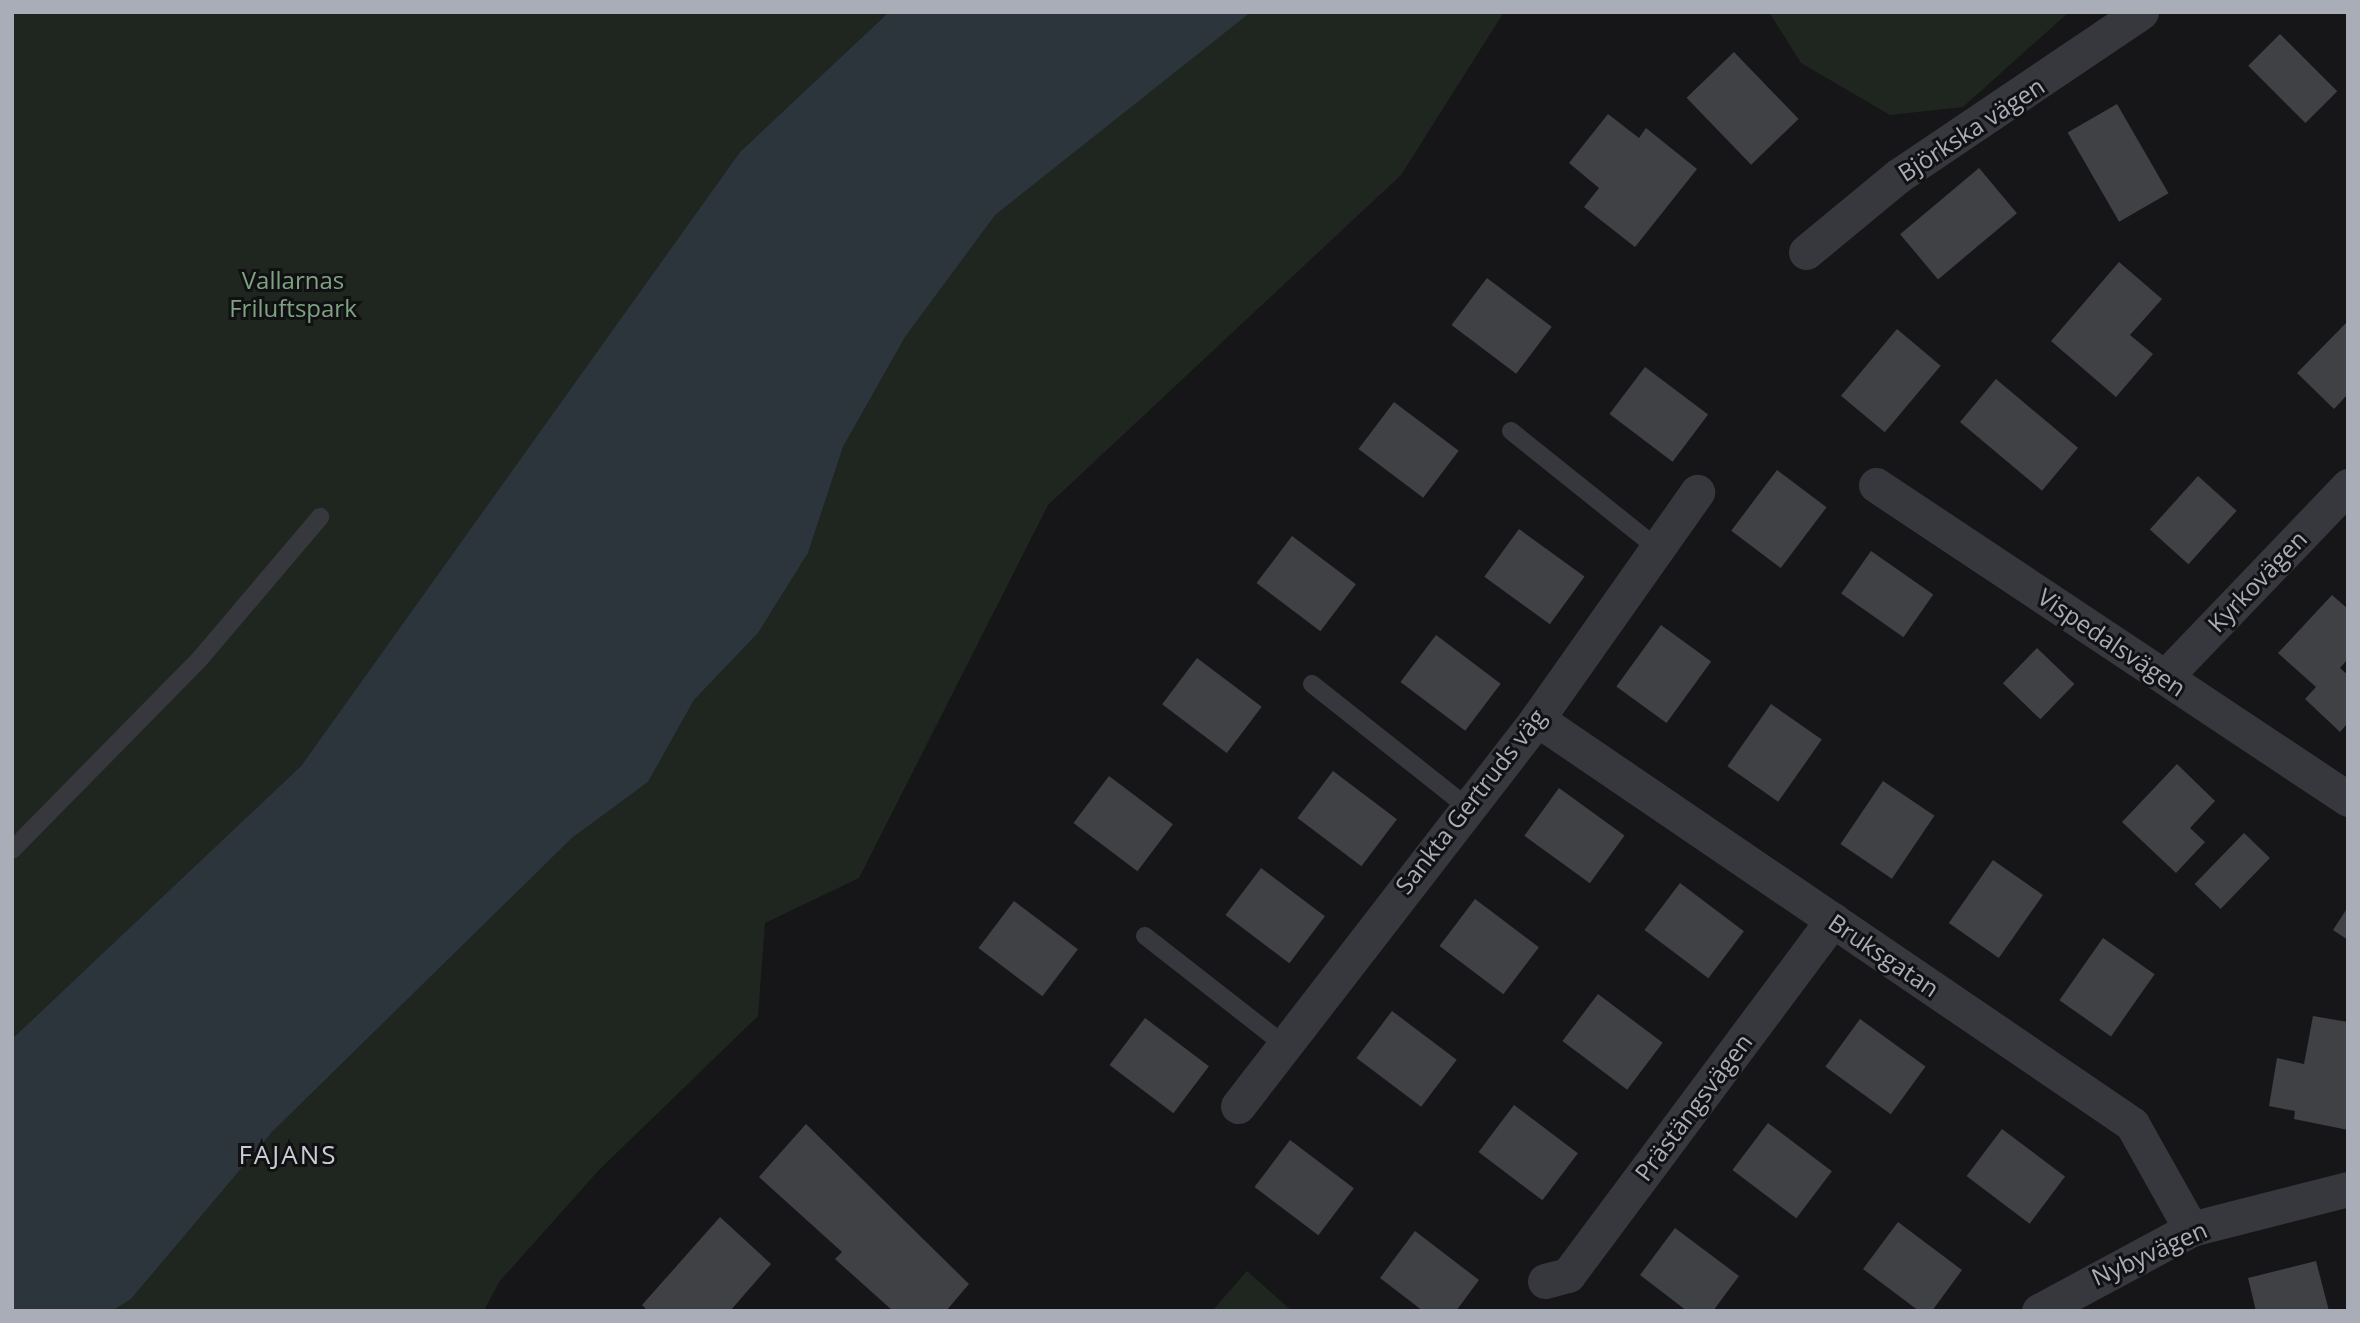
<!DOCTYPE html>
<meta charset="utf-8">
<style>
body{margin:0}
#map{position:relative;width:2360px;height:1323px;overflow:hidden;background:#161618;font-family:"Open Sans",sans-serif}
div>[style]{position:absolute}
.green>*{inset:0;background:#1e261f}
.water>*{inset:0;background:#2c353c}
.building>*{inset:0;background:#404145;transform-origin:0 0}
.lane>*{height:18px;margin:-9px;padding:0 9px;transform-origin:9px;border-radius:9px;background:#37383d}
.street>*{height:35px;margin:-17.5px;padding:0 17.5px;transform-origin:17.5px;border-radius:17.5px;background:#37383d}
span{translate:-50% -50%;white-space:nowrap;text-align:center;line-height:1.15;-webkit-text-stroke:6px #111113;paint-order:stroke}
.street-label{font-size:24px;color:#a8adb8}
.park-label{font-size:24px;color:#7fa381}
.neighbourhood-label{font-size:26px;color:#c9ccd4;letter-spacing:2px}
.frame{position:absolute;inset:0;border:14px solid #a8adb8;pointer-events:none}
</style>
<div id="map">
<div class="green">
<i style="clip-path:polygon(12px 12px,889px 12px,740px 152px,301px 766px,12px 1039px)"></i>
<i style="clip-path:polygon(1251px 12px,1504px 12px,1401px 175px,1048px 505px,859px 878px,765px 923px,758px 1016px,599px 1170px,499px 1282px,484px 1311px,112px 1311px,131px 1299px,273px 1131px,572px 838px,648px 782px,694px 700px,758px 633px,808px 553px,843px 447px,905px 337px,995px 214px)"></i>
<i style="clip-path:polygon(1769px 12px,2069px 12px,1963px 107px,1890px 115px,1801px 63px)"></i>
<i style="clip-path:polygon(1247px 1271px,1292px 1311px,1212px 1311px)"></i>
</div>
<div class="water">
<i style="clip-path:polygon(889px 12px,1251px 12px,995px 215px,905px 337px,843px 447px,808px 553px,758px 633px,694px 700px,648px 782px,572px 838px,273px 1131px,131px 1299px,112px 1311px,12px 1311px,12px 1039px,301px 766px,740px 152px)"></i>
</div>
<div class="building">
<i style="left:2280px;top:34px;width:81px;height:45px;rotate:45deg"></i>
<i style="left:1734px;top:52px;width:93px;height:66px;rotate:46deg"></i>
<i style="left:2117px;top:104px;width:103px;height:57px;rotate:60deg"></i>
<i style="clip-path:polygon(1608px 114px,1639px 138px,1646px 128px,1697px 169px,1635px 247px,1584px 207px,1599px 188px,1569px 163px)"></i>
<i style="left:1979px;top:168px;width:59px;height:103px;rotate:50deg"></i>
<i style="clip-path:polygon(2119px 262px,2162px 299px,2130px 335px,2153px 354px,2116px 397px,2051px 341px)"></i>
<i style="left:1487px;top:278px;width:81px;height:59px;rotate:37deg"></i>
<i style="clip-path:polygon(2348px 321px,2348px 394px,2334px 409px,2297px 373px)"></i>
<i style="left:1897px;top:329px;width:57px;height:87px;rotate:40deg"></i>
<i style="left:1645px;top:367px;width:79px;height:59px;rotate:37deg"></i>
<i style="left:1996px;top:379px;width:107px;height:56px;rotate:40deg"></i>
<i style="left:1394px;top:402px;width:81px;height:59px;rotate:37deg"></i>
<i style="left:1777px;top:470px;width:62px;height:76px;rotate:37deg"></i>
<i style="left:2198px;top:476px;width:52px;height:72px;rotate:42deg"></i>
<i style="left:1519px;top:529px;width:81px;height:59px;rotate:36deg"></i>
<i style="left:1292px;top:536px;width:80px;height:59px;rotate:37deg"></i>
<i style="left:1871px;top:551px;width:76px;height:52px;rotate:35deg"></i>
<i style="clip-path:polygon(2332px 595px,2348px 609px,2348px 659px,2340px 668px,2348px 675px,2348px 723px,2340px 732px,2305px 699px,2316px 687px,2278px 653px)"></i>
<i style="left:1661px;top:625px;width:62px;height:76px;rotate:36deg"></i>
<i style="left:1436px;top:635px;width:81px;height:59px;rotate:37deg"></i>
<i style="left:2037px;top:648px;width:52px;height:49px;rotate:44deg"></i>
<i style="left:1197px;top:658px;width:81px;height:58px;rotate:37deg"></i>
<i style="left:1771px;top:704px;width:62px;height:76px;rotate:35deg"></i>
<i style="clip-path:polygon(2177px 764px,2215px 801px,2190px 828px,2205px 842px,2176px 873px,2122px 822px)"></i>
<i style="left:1333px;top:771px;width:80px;height:59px;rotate:37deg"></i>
<i style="left:1109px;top:776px;width:80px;height:59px;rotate:37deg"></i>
<i style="left:1883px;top:781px;width:62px;height:76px;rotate:34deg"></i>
<i style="left:1559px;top:788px;width:81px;height:59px;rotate:36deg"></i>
<i style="left:2244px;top:833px;width:36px;height:71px;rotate:44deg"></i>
<i style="left:1993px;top:860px;width:61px;height:77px;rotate:35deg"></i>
<i style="left:1261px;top:868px;width:80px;height:59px;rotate:37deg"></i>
<i style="left:1680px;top:883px;width:80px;height:59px;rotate:37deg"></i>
<i style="left:1475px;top:899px;width:80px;height:59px;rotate:37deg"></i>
<i style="left:1014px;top:901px;width:80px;height:59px;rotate:37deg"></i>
<i style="clip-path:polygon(2348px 907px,2348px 940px,2333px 930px)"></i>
<i style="left:2103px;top:938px;width:63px;height:76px;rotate:35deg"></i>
<i style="left:1598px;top:994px;width:81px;height:59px;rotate:37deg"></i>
<i style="left:1392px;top:1011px;width:81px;height:59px;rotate:37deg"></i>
<i style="clip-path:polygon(2313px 1016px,2348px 1022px,2348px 1130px,2294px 1119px,2295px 1111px,2269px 1106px,2277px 1058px,2304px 1064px)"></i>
<i style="left:1145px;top:1018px;width:80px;height:59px;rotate:37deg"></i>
<i style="left:1860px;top:1019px;width:81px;height:59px;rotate:36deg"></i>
<i style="left:1514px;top:1105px;width:80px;height:59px;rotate:37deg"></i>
<i style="left:1768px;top:1123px;width:80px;height:59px;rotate:37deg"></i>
<i style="clip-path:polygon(806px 1124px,969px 1284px,946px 1311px,893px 1311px,835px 1259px,842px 1252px,759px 1177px)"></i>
<i style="left:2002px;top:1129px;width:79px;height:59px;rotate:37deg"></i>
<i style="left:1290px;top:1140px;width:80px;height:59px;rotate:37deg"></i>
<i style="clip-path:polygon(720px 1217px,771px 1264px,730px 1311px,648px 1311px,642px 1305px)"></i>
<i style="clip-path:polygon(1898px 1222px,1962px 1270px,1932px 1311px,1919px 1311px,1863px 1269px)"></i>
<i style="clip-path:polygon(1675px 1228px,1739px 1276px,1713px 1311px,1687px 1311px,1640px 1275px)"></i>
<i style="clip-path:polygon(1415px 1231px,1479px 1280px,1456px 1311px,1423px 1311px,1380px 1278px)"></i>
<i style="clip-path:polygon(2316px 1261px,2329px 1311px,2256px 1311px,2248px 1278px)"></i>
</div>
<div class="lane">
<i style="left:1511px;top:431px;width:187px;rotate:38.7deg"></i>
<i style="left:1312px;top:684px;width:196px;rotate:38.4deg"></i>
<i style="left:12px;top:850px;width:265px;rotate:-45.5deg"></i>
<i style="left:198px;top:661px;width:189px;rotate:-49.7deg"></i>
<i style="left:1145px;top:936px;width:175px;rotate:38deg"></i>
</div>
<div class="street">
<i style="left:1806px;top:252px;width:119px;rotate:-39.6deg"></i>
<i style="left:1898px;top:176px;width:293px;rotate:-34deg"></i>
<i style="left:1876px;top:485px;width:567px;rotate:33.63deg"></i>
<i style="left:2165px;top:677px;width:265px;rotate:-46.2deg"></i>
<i style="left:1537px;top:719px;width:720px;rotate:34.24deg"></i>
<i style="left:2132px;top:1124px;width:120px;rotate:60.7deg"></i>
<i style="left:1238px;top:1106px;width:489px;rotate:-52.3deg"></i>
<i style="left:1537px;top:719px;width:278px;rotate:-54.8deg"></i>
<i style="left:1545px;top:1281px;width:24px;rotate:-15deg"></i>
<i style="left:1568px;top:1275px;width:443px;rotate:-53.3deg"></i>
<i style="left:2039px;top:1311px;width:173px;rotate:-28.3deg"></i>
<i style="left:2191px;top:1229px;width:162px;rotate:-14.3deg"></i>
</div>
<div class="street-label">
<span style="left:1971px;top:129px;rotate:-33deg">Björkska vägen</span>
<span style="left:2257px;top:581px;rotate:-46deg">Kyrkovägen</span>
<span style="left:2112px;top:642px;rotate:34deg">Vispedalsvägen</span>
<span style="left:1470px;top:801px;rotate:-52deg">Sankta Gertruds väg</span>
<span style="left:1884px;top:955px;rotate:34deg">Bruksgatan</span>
<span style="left:1693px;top:1107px;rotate:-53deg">Prästängsvägen</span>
<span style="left:2149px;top:1253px;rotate:-24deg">Nybyvägen</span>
</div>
<div class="park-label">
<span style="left:293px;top:294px">Vallarnas<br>Friluftspark</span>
</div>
<div class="neighbourhood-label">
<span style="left:288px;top:1155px">FAJANS</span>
</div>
<div class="frame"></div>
</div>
